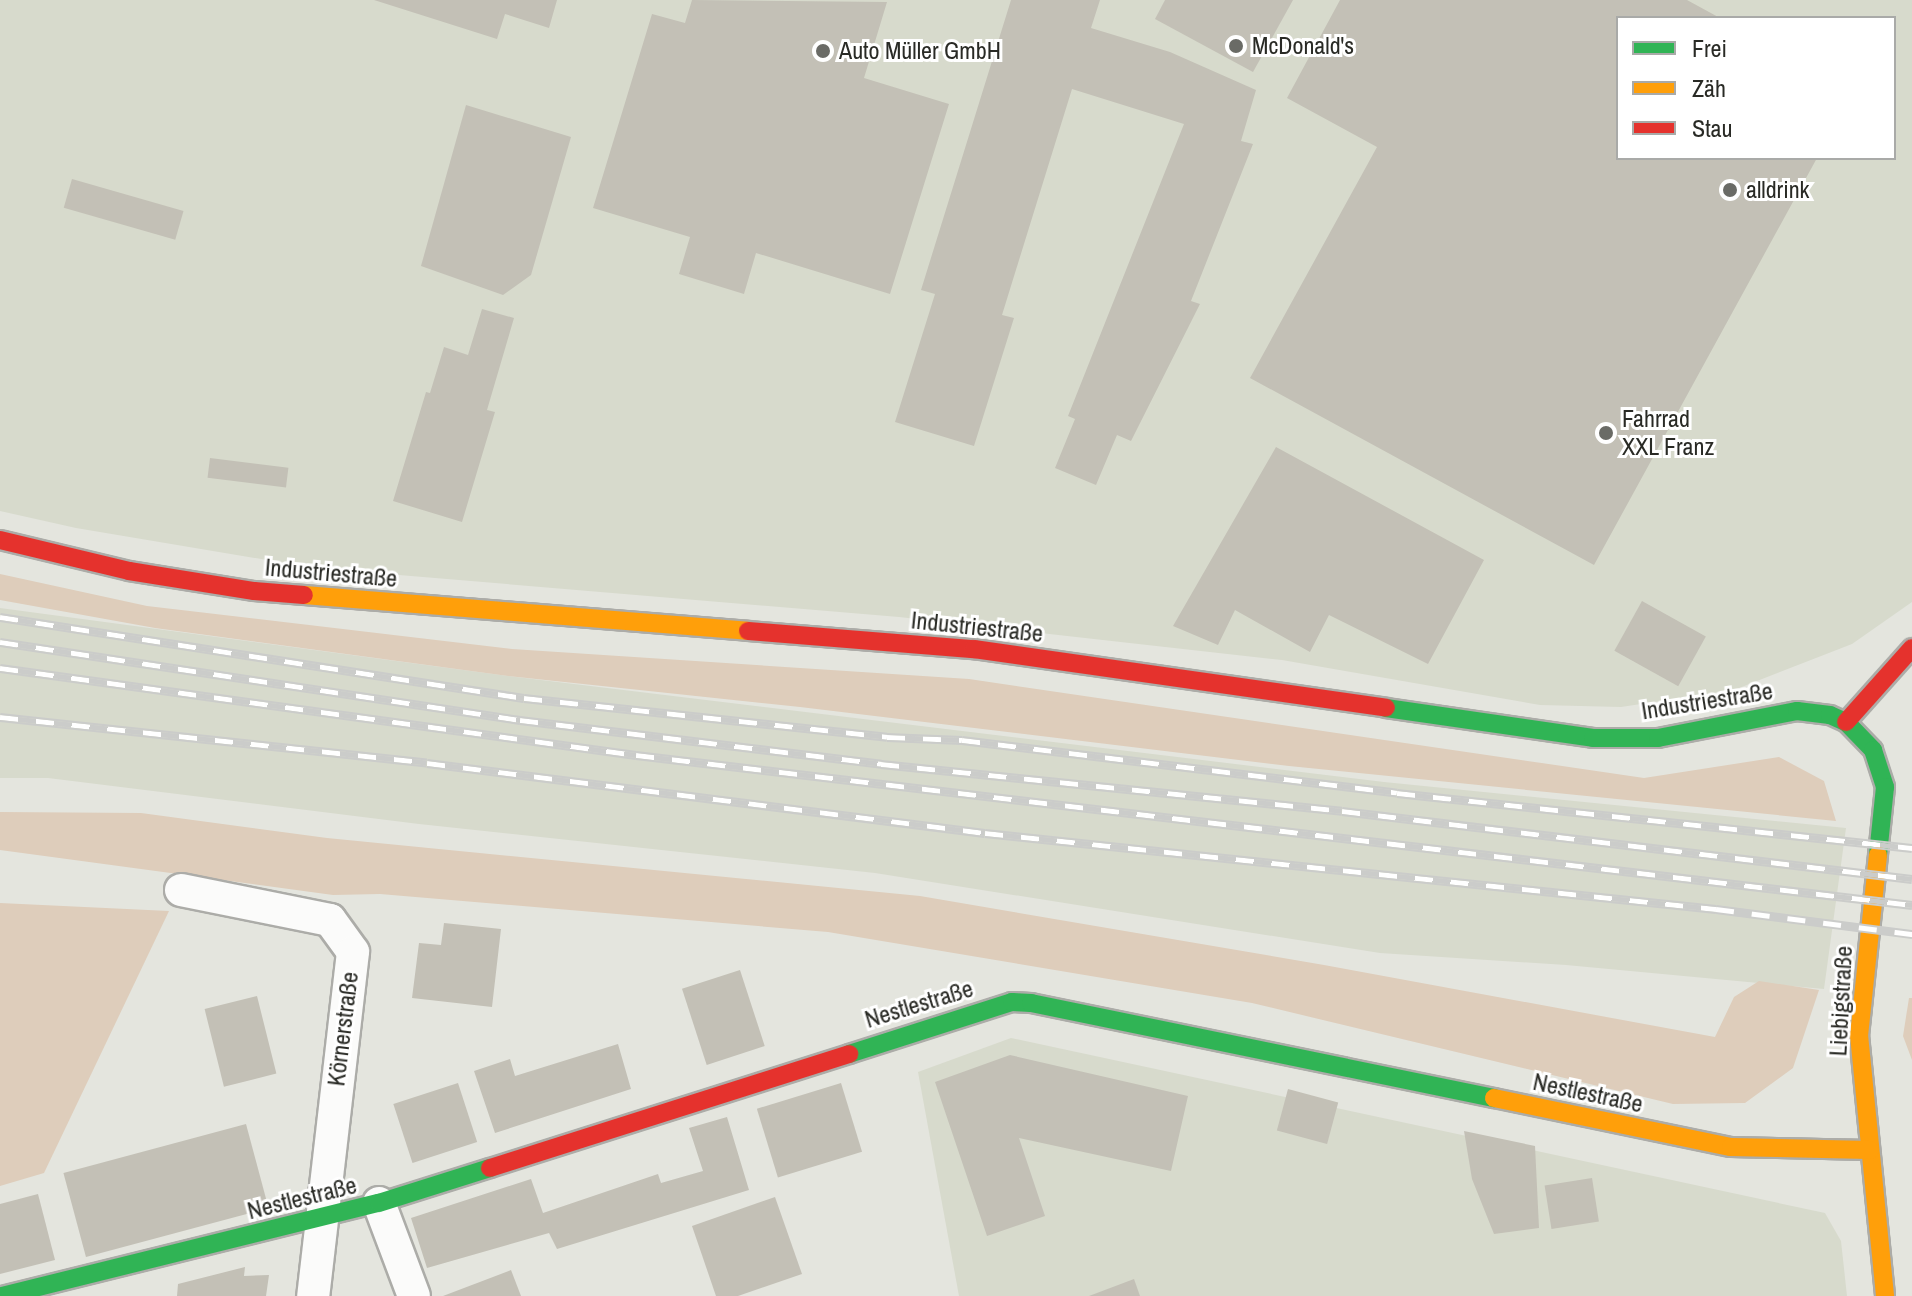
<!DOCTYPE html>
<meta charset="utf-8">
<style>
body{margin:0}
#map{position:relative;width:1912px;height:1296px;overflow:hidden;background:#e4e5de;font-family:"Archivo Narrow",sans-serif}
div>[style]{position:absolute}
.built>*{inset:0;background:#d7dacc}
.green>*{inset:0;background:#decdbb}
.building>*{inset:0;background:#c3c0b6;transform-origin:0 0}
.roads{filter:drop-shadow(2px 0 #acaca8) drop-shadow(-2px 0 #acaca8) drop-shadow(0 2px #acaca8) drop-shadow(0 -2px #acaca8)}
.street>*{height:32px;margin:-16px;padding:0 16px;transform-origin:16px;border-radius:16px;background:#fbfbfa}
.fast>*{height:18px;margin:-9px;padding:0 9px;transform-origin:9px;border-radius:9px;background:#30b455}
.slow>*{height:18px;margin:-9px;padding:0 9px;transform-origin:9px;border-radius:9px;background:#ff9f0a}
.jam>*{height:18px;margin:-9px;padding:0 9px;transform-origin:9px;border-radius:9px;background:#e5322d}
.rail>*{height:9px;margin-top:-4.5px;transform-origin:0;background:repeating-linear-gradient(90deg,#fff 0 18px,#cbccca 0 36px);box-sizing:border-box;border-block:2px solid #cbccca}
.dots>*{width:22px;height:22px;translate:-50% -50%;box-sizing:border-box;border:4px solid #fff;border-radius:50%}
span{translate:-50% -50%;white-space:nowrap;text-align:center;line-height:1.15;-webkit-text-stroke:6px #fff;paint-order:stroke}
.poi-label{font-size:24px;color:#292a25}
.left{translate:0 -50%;text-align:left}
.street-label{font-size:24px;color:#292a25}
.legend{position:absolute;left:1616px;top:16px;width:280px;height:144px;box-sizing:border-box;background:#fff;border:2px solid #a9aaa8;margin:0;padding:10px 14px;list-style:none;font-size:24px;color:#292a25}
.legend li{display:flex;align-items:center;gap:16px;height:40px}
.legend b{width:40px;border:2px solid #a9aaa8}
</style>
<div id="map">
<div class="built">
<i style="clip-path:polygon(evenodd,0 0,1912px 0,1912px 602px,1852px 644px,1734px 690px,1621px 707px,1540px 705px,1282px 660px,899px 617px,315px 568px,76px 528px,0 511px,0 0,1618px 18px,1894px 18px,1894px 158px,1618px 158px,1618px 18px)"></i>
<i style="clip-path:polygon(0 608px,508px 676px,1384px 782px,1846px 828px,1824px 989px,1566px 965px,1380px 953px,875px 873px,419px 824px,48px 778px,0 778px)"></i>
<i style="clip-path:polygon(1011px 1038px,1825px 1213px,1841px 1241px,1847px 1296px,959px 1296px,918px 1072px)"></i>
</div>
<div class="green">
<i style="clip-path:polygon(0 574px,147px 606px,512px 649px,969px 679px,1644px 778px,1779px 757px,1824px 781px,1836px 821px,1289px 766px,800px 707px,508px 676px,155px 628px,0 600px)"></i>
<i style="clip-path:polygon(0 812px,141px 813px,327px 838px,920px 896px,1324px 965px,1715px 1037px,1734px 997px,1759px 981px,1819px 990px,1793px 1068px,1745px 1103px,1673px 1104px,1252px 1003px,828px 932px,380px 894px,333px 895px,0 850px)"></i>
<i style="clip-path:polygon(0 903px,169px 911px,44px 1173px,0 1186px)"></i>
<i style="clip-path:polygon(1909px 998px,1912px 998px,1912px 1060px,1903px 1036px)"></i>
</div>
<div class="building">
<i style="clip-path:polygon(374px 0,557px 0,549px 28px,505px 14px,497px 39px)"></i>
<i style="clip-path:polygon(692px 0,887px 2px,864px 78px,949px 104px,890px 294px,756px 253px,744px 294px,679px 274px,690px 237px,593px 208px,652px 14px,685px 23px)"></i>
<i style="clip-path:polygon(1011px 0,1100px 0,1091px 28px,1170px 52px,1256px 90px,1241px 141px,1253px 144px,1191px 301px,1200px 304px,1131px 441px,1117px 435px,1096px 485px,1055px 468px,1075px 419px,1068px 416px,1184px 124px,1072px 89px,1002px 315px,1014px 318px,974px 446px,895px 422px,935px 294px,921px 290px)"></i>
<i style="clip-path:polygon(1165px 0,1293px 0,1253px 72px,1155px 19px)"></i>
<i style="clip-path:polygon(1340px 0,1687px 0,1720px 18px,1618px 18px,1618px 158px,1817px 158px,1594px 565px,1250px 378px,1377px 147px,1287px 98px)"></i>
<i style="clip-path:polygon(466px 105px,571px 137px,531px 275px,503px 295px,421px 266px)"></i>
<i style="left:72px;top:179px;width:116px;height:30px;rotate:16deg"></i>
<i style="clip-path:polygon(482px 309px,514px 318px,487px 410px,495px 412px,462px 522px,393px 501px,426px 392px,430px 393px,444px 347px,468px 355px)"></i>
<i style="clip-path:polygon(1276px 447px,1484px 560px,1428px 664px,1329px 615px,1310px 652px,1235px 610px,1218px 645px,1173px 626px)"></i>
<i style="left:210px;top:458px;width:79px;height:20px;rotate:7deg"></i>
<i style="left:1642px;top:601px;width:73px;height:57px;rotate:29deg"></i>
<i style="clip-path:polygon(444px 923px,501px 929px,492px 1007px,412px 998px,419px 943px,441px 945px)"></i>
<i style="left:740px;top:970px;width:80px;height:61px;rotate:72deg"></i>
<i style="left:257px;top:996px;width:80px;height:54px;rotate:76deg"></i>
<i style="clip-path:polygon(618px 1044px,631px 1089px,495px 1133px,474px 1071px,510px 1059px,515px 1076px)"></i>
<i style="clip-path:polygon(1010px 1055px,1188px 1096px,1171px 1171px,1019px 1138px,1045px 1216px,987px 1236px,935px 1082px)"></i>
<i style="left:458px;top:1083px;width:62px;height:68px;rotate:72deg"></i>
<i style="left:841px;top:1083px;width:72px;height:88px;rotate:73deg"></i>
<i style="left:1288px;top:1089px;width:52px;height:43px;rotate:15deg"></i>
<i style="clip-path:polygon(727px 1117px,749px 1190px,557px 1249px,549px 1233px,427px 1268px,411px 1218px,531px 1179px,543px 1213px,658px 1174px,661px 1183px,703px 1171px,689px 1128px)"></i>
<i style="left:246px;top:1124px;width:87px;height:189px;rotate:75deg"></i>
<i style="clip-path:polygon(1464px 1131px,1535px 1146px,1539px 1228px,1494px 1234px,1472px 1179px)"></i>
<i style="left:1592px;top:1178px;width:44px;height:48px;rotate:81deg"></i>
<i style="clip-path:polygon(38px 1194px,55px 1260px,0 1274px,0 1204px)"></i>
<i style="clip-path:polygon(775px 1197px,802px 1274px,738px 1296px,716px 1296px,692px 1226px)"></i>
<i style="clip-path:polygon(245px 1267px,244px 1276px,269px 1275px,266px 1296px,177px 1296px,178px 1284px)"></i>
<i style="clip-path:polygon(511px 1270px,521px 1296px,443px 1296px)"></i>
<i style="clip-path:polygon(1134px 1279px,1140px 1296px,1089px 1296px)"></i>
</div>
<div class="roads">
<div class="street">
<i style="left:181px;top:890px;width:152px;rotate:11.4deg"></i>
<i style="left:330px;top:920px;width:39px;rotate:54deg"></i>
<i style="left:353px;top:952px;width:346px;rotate:96.6deg"></i>
<i style="left:379px;top:1203px;width:99px;rotate:69.4deg"></i>
</div>
<div class="fast">
<i style="left:1386px;top:708px;width:209px;rotate:8.2deg"></i>
<i style="left:1593px;top:738px;width:65px"></i>
<i style="left:1658px;top:738px;width:142px;rotate:-11deg"></i>
<i style="left:1797px;top:711px;width:33px;rotate:7deg"></i>
<i style="left:1830px;top:715px;width:17px;rotate:24deg"></i>
<i style="left:1846px;top:722px;width:39px;rotate:46deg"></i>
<i style="left:1873px;top:750px;width:39px;rotate:72deg"></i>
<i style="left:1885px;top:787px;width:68px;rotate:95.9deg"></i>
<i style="left:849px;top:1054px;width:171px;rotate:-17.7deg"></i>
<i style="left:1012px;top:1002px;width:19px;rotate:3deg"></i>
<i style="left:1031px;top:1003px;width:473px;rotate:11.6deg"></i>
<i style="left:2px;top:1296px;width:388px;rotate:-13.9deg"></i>
<i style="left:379px;top:1203px;width:116px;rotate:-17.5deg"></i>
</div>
<div class="slow">
<i style="left:304px;top:595px;width:445px;rotate:4.6deg"></i>
<i style="left:1878px;top:855px;width:181px;rotate:96deg"></i>
<i style="left:1859px;top:1035px;width:262px;rotate:84.3deg"></i>
<i style="left:1494px;top:1098px;width:242px;rotate:11.7deg"></i>
<i style="left:1731px;top:1147px;width:139px;rotate:1.2deg"></i>
</div>
<div class="jam">
<i style="left:0;top:540px;width:133px;rotate:13.5deg"></i>
<i style="left:129px;top:571px;width:127px;rotate:9.1deg"></i>
<i style="left:254px;top:591px;width:50px;rotate:4.6deg"></i>
<i style="left:748px;top:631px;width:227px;rotate:4.6deg"></i>
<i style="left:974px;top:649px;width:416px;rotate:8.1deg"></i>
<i style="left:1846px;top:722px;width:99px;rotate:-48.3deg"></i>
<i style="left:490px;top:1168px;width:377px;rotate:-17.6deg"></i>
</div>
</div>
<div class="rail">
<i style="left:0;top:617px;width:530px;rotate:8.79deg"></i>
<i style="left:524px;top:698px;width:365px;rotate:6.1deg"></i>
<i style="left:887px;top:737px;width:75px;rotate:2.3deg"></i>
<i style="left:962px;top:740px;width:438px;rotate:6.9deg"></i>
<i style="left:1397px;top:793px;width:518px;rotate:6.1deg"></i>
<i style="left:0;top:642px;width:526px;rotate:8.53deg"></i>
<i style="left:520px;top:720px;width:364px;rotate:6.9deg"></i>
<i style="left:881px;top:764px;width:463px;rotate:5.8deg"></i>
<i style="left:1342px;top:811px;width:574px;rotate:6.8deg"></i>
<i style="left:0;top:668px;width:642px;rotate:7.79deg"></i>
<i style="left:636px;top:755px;width:1285px;rotate:6.7deg"></i>
<i style="left:0;top:717px;width:429px;rotate:6.1deg"></i>
<i style="left:427px;top:763px;width:562px;rotate:7.15deg"></i>
<i style="left:985px;top:833px;width:735px;rotate:5.94deg"></i>
<i style="left:1716px;top:909px;width:198px;rotate:7.3deg"></i>
</div>
<div class="dots">
<i style="left:1236px;top:46px;background:#6a6b66"></i>
<i style="left:823px;top:51px;background:#6a6b66"></i>
<i style="left:1730px;top:190px;background:#6a6b66"></i>
<i style="left:1606px;top:433px;background:#6a6b66"></i>
</div>
<div class="poi-label">
<span class="left" style="left:1252px;top:46px">McDonald's</span>
<span class="left" style="left:839px;top:51px">Auto Müller GmbH</span>
<span class="left" style="left:1746px;top:190px">alldrink</span>
<span class="left" style="left:1622px;top:433px">Fahrrad<br>XXL Franz</span>
</div>
<div class="street-label">
<span style="left:331px;top:573px;rotate:5deg">Industriestraße</span>
<span style="left:977px;top:627px;rotate:6deg">Industriestraße</span>
<span style="left:1707px;top:701px;rotate:-9deg">Industriestraße</span>
<span style="left:1841px;top:1001px;rotate:-87deg">Liebigstraße</span>
<span style="left:919px;top:1004px;rotate:-17deg">Nestlestraße</span>
<span style="left:343px;top:1029px;rotate:-83deg">Körnerstraße</span>
<span style="left:1588px;top:1093px;rotate:12deg">Nestlestraße</span>
<span style="left:302px;top:1198px;rotate:-14deg">Nestlestraße</span>
</div>
<ul class="legend">
<li><b style="height:10px;background:#30b455"></b>Frei</li>
<li><b style="height:10px;background:#ff9f0a"></b>Zäh</li>
<li><b style="height:10px;background:#e5322d"></b>Stau</li>
</ul>
</div>
